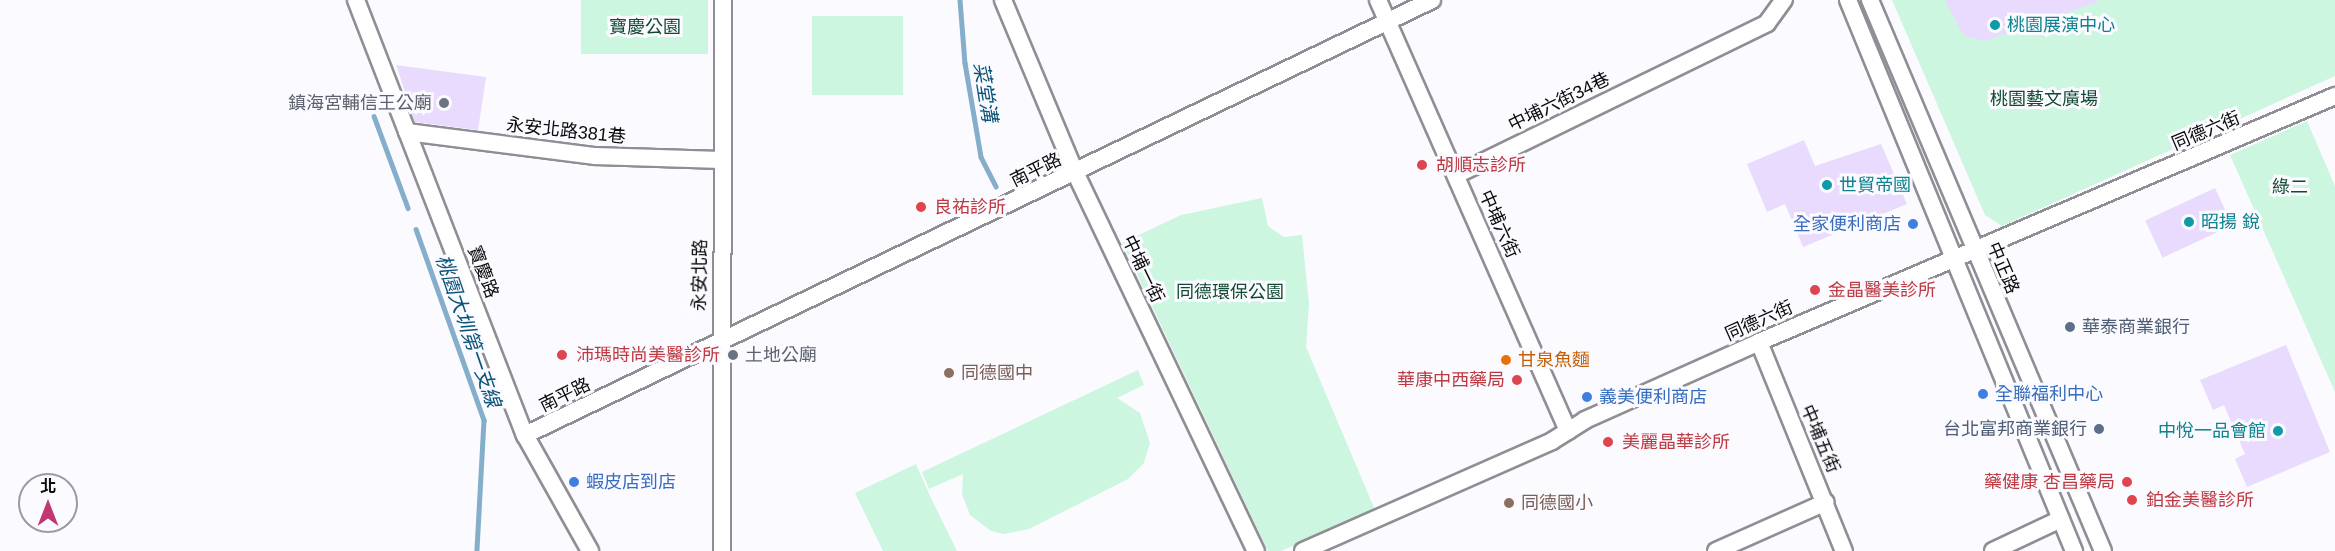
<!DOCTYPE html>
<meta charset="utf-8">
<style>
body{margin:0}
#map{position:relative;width:2335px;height:551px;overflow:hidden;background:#fbfaff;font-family:Arial,"Noto Sans TC",sans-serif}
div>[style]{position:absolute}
.green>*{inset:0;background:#ccf6df;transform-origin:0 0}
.stream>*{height:4.5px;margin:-2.25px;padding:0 2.25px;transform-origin:2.25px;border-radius:2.25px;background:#85aeca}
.building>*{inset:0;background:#e9dbfd;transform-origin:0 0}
.roads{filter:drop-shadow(2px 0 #908e95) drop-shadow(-2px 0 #908e95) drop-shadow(0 2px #908e95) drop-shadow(0 -2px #908e95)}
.minor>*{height:16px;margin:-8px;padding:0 8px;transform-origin:8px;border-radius:8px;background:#fff}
.dots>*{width:16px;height:16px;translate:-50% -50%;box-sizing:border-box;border:3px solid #fbfaff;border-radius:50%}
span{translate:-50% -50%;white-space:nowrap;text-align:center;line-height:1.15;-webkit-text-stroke:6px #fbfaff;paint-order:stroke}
.culture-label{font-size:18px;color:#0d838f}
.left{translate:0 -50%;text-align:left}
.right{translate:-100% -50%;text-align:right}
.park-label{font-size:18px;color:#114a32}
.street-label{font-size:18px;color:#0b0b0d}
.worship-label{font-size:18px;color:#5b616d}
.health-label{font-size:18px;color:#be3a42}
.shop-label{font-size:18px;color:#366cbe}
.service-label{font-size:18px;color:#4e5e75}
.food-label{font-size:18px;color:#c56008}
.education-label{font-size:18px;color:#785e54}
.water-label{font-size:20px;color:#0a5479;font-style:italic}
.north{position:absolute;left:18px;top:473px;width:60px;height:60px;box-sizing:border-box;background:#fbfaff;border:2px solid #9b9a9e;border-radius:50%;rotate:0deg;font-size:16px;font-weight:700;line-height:24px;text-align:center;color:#0b0b0d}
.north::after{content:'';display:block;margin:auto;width:21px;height:27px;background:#c03772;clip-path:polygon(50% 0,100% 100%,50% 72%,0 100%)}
</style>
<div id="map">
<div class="green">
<i style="left:581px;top:0;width:127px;height:54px"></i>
<i style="clip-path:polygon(1892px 0,2335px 0,2335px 76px,2002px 226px,1985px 215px)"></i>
<i style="left:812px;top:16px;width:91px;height:79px"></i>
<i style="clip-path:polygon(2307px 121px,2335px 186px,2335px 392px,2230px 155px)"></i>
<i style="clip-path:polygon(1262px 198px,1268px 226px,1284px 237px,1302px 235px,1309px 304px,1306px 347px,1375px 510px,1281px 551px,1268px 551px,1122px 243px,1181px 215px)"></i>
<i style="clip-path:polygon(1138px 370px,1144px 385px,1117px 398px,1140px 413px,1150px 443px,1144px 463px,1128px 479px,1029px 529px,1004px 534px,991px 531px,970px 515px,962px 494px,963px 474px,929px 489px,922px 472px)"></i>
<i style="clip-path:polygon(916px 464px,930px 496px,957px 551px,883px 551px,870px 524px,855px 493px)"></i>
</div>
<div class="stream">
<i style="left:960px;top:0;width:63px;rotate:85.5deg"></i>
<i style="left:965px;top:63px;width:95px;rotate:80.3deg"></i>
<i style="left:981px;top:157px;width:33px;rotate:63deg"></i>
<i style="left:374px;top:116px;width:98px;rotate:69.7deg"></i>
<i style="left:416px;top:229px;width:203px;rotate:70.4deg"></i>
<i style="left:484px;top:420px;width:131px;rotate:93.1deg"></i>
</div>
<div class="building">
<i style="clip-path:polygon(1945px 0,2097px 0,2098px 2px,1984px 41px,1963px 35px)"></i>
<i style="clip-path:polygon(396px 65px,486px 77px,478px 130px,415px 122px)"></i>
<i style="clip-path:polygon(1804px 140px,1815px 166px,1881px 144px,1907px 204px,1803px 247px,1785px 204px,1767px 212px,1747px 164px)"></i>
<i style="left:2215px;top:188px;width:41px;height:77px;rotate:65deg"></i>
<i style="clip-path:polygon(2286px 345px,2330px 452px,2247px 487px,2235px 459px,2245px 454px,2224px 405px,2213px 410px,2200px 380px)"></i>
</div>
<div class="roads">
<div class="minor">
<i style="left:356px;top:0;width:467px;rotate:68.8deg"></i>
<i style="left:525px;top:435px;width:133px;rotate:60.7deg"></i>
<i style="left:1003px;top:0;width:186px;rotate:67.3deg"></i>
<i style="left:1075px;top:172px;width:420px;rotate:64.5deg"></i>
<i style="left:1378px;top:0;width:471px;rotate:66.2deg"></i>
<i style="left:1848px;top:0;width:596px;rotate:67.7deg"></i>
<i style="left:1870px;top:0;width:598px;rotate:67.08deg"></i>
<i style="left:407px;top:132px;width:190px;rotate:7.3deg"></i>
<i style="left:595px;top:156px;width:126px;rotate:1.8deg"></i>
<i style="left:1456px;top:175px;width:346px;rotate:-26deg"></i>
<i style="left:1767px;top:23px;width:29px;rotate:-54deg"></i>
<i style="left:1759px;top:342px;width:226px;rotate:67.9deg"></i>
<i style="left:525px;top:435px;width:1006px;rotate:-25.62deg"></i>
<i style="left:722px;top:551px;width:551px;rotate:-89.9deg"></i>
<i style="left:1303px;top:551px;width:272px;rotate:-23.8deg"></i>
<i style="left:1552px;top:441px;width:39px;rotate:-32deg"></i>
<i style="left:1585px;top:420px;width:191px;rotate:-24.1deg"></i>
<i style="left:1759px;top:342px;width:626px;rotate:-23.13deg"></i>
<i style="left:1716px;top:551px;width:120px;rotate:-24deg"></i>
<i style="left:1993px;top:551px;width:75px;rotate:-25.2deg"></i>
</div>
</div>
<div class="dots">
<i style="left:1995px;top:25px;background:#0f9aa8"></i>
<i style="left:444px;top:103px;background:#6b7280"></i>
<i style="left:1422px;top:165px;background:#e0444e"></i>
<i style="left:1827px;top:185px;background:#0f9aa8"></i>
<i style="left:921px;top:207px;background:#e0444e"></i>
<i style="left:2189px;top:222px;background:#0f9aa8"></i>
<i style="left:1913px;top:224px;background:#3f7fe0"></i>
<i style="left:1815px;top:290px;background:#e0444e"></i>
<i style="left:2070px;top:327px;background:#5c6f8a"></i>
<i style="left:562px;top:355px;background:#e0444e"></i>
<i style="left:733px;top:355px;background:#6b7280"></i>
<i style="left:1506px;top:360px;background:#e8710a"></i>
<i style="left:949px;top:373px;background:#8d6e63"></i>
<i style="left:1517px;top:380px;background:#e0444e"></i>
<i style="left:1983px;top:394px;background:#3f7fe0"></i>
<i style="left:1587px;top:397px;background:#3f7fe0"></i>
<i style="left:2099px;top:429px;background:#5c6f8a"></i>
<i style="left:2278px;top:431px;background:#0f9aa8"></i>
<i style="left:1608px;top:442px;background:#e0444e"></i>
<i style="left:574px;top:482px;background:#3f7fe0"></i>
<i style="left:2127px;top:482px;background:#e0444e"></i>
<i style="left:2132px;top:500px;background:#e0444e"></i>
<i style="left:1509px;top:503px;background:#8d6e63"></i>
</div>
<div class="culture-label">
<span class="left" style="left:2007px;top:25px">桃園展演中心</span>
<span class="left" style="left:1839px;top:185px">世貿帝國</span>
<span class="left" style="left:2201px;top:222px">昭揚 銳</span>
<span class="right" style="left:2266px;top:431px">中悅一品會館</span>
</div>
<div class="park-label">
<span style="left:645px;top:27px">寶慶公園</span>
<span style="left:2044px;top:99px">桃園藝文廣場</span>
<span style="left:2290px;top:187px">綠二</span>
<span style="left:1230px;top:292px">同德環保公園</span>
</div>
<div class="street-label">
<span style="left:1559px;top:102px;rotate:-26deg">中埔六街34巷</span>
<span style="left:566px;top:131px;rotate:6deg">永安北路381巷</span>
<span style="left:2206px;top:131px;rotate:-23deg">同德六街</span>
<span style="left:1036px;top:170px;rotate:-26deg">南平路</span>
<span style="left:1499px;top:224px;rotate:66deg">中埔六街</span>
<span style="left:2003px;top:268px;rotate:67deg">中正路</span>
<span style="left:1143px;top:269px;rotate:64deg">中埔一街</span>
<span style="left:483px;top:272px;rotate:69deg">寶慶路</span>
<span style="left:700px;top:275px;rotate:-89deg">永安北路</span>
<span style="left:1759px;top:321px;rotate:-24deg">同德六街</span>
<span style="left:565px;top:395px;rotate:-26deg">南平路</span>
<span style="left:1820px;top:439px;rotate:67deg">中埔五街</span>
</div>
<div class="worship-label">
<span class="right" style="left:432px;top:103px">鎮海宮輔信王公廟</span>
<span class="left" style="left:745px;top:355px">土地公廟</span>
</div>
<div class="health-label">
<span class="left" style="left:1436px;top:165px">胡順志診所</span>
<span class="left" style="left:934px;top:207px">良祐診所</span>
<span class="left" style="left:1828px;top:290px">金晶醫美診所</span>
<span class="left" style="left:576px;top:355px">沛瑪時尚美醫診所</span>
<span class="right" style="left:1505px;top:380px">華康中西藥局</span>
<span class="left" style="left:1622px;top:442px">美麗晶華診所</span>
<span class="right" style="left:2115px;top:482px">藥健康 杏昌藥局</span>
<span class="left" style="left:2146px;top:500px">鉑金美醫診所</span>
</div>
<div class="shop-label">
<span class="right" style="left:1901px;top:224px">全家便利商店</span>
<span class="left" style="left:1995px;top:394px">全聯福利中心</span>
<span class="left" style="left:1599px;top:397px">義美便利商店</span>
<span class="left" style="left:586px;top:482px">蝦皮店到店</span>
</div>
<div class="service-label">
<span class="left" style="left:2082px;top:327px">華泰商業銀行</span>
<span class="right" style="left:2087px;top:429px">台北富邦商業銀行</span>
</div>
<div class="food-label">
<span class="left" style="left:1518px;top:360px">甘泉魚麵</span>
</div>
<div class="education-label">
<span class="left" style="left:961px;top:373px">同德國中</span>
<span class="left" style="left:1521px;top:503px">同德國小</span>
</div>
<div class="water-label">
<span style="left:985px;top:92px;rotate:81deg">菜堂溝</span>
<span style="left:468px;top:331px;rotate:71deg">桃園大圳第一支線</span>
</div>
<div class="north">北</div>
</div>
